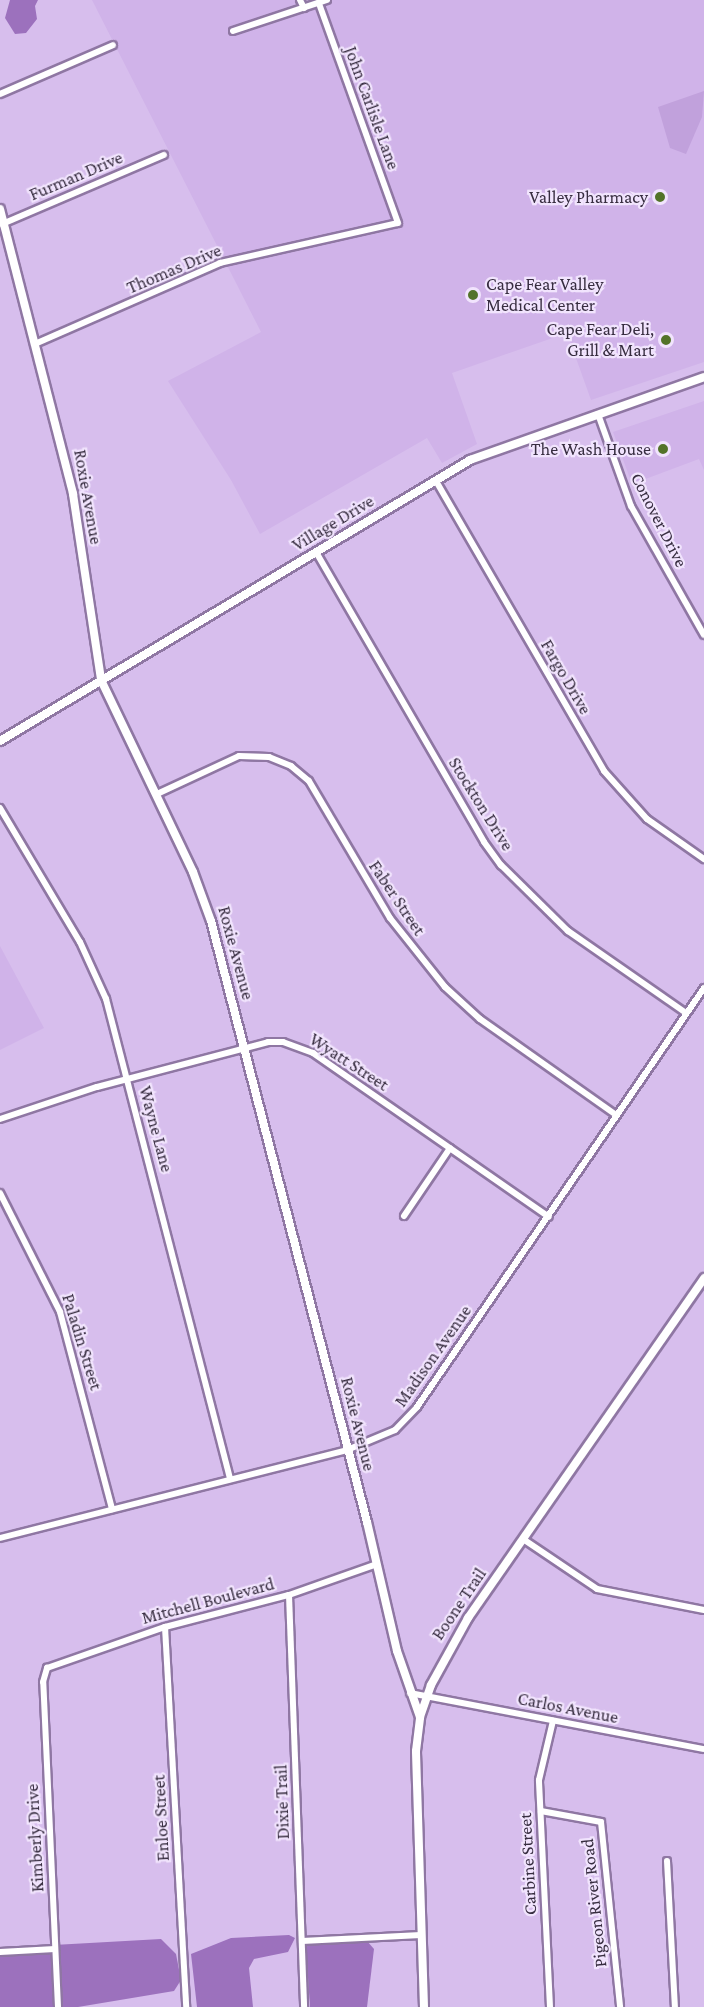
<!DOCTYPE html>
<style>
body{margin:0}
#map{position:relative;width:704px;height:2007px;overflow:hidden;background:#d7beed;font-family:"Crimson Pro",serif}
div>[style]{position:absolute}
.built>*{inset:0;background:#d0b3e9}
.green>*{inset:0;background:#c1a1dc}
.forest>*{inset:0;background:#9c71bd}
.roads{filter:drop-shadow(2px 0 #8f77a3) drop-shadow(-2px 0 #8f77a3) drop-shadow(0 2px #8f77a3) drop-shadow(0 -2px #8f77a3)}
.street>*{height:6px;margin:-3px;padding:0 3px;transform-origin:3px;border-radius:3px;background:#fff}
.secondary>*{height:8px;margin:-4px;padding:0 4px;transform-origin:4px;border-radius:4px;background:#fff}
.dots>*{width:16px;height:16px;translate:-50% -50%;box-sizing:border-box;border:3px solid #f1e4fd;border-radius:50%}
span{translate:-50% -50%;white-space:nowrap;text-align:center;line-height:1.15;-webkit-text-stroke:4.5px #f1e4fd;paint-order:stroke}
.street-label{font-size:18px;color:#372d40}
.poi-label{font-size:18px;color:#372d40}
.right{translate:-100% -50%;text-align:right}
.left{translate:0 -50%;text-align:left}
</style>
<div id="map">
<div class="built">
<i style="clip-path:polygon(92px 0,704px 0,704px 362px,591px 400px,567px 333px,452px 373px,477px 444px,442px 463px,427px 438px,260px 534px,231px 480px,168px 381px,261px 332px)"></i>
<i style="clip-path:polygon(704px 401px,704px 470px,699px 459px,632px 484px,613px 432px)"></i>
<i style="clip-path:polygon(0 946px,44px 1028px,0 1050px)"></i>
</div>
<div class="green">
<i style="clip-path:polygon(704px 91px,702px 117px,686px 154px,670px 148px,658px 107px)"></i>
</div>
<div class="forest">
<i style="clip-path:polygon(10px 0,38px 0,35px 6px,37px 19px,26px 33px,15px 34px,5px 18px)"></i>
<i style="clip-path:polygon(289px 1935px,295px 1938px,288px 1952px,254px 1959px,249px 1968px,253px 2007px,197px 2007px,191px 1954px,231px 1938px)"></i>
<i style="clip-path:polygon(161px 1939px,176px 1954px,181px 1980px,174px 1991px,78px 2007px,0 2007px,0 1948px)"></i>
<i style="clip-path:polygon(367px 1941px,374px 1949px,367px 2007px,310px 2007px,306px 1947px,311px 1943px)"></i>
</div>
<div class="roads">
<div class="street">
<i style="left:300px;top:0;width:9px;rotate:63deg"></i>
<i style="left:233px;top:31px;width:99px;rotate:-18.3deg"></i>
<i style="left:0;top:94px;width:123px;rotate:-23.4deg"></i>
<i style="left:2px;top:224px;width:176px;rotate:-23.1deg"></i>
<i style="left:37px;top:343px;width:200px;rotate:-23.6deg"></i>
<i style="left:220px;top:263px;width:182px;rotate:-12.7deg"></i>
<i style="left:398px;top:223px;width:234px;rotate:-109.8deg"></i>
<i style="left:598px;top:414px;width:98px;rotate:70.3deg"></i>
<i style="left:631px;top:506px;width:148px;rotate:60.5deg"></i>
<i style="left:436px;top:481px;width:335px;rotate:59.9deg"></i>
<i style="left:604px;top:771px;width:64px;rotate:48.1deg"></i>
<i style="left:647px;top:819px;width:70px;rotate:35.1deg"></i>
<i style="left:316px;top:552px;width:335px;rotate:59.9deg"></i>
<i style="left:484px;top:842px;width:29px;rotate:54deg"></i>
<i style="left:501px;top:865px;width:94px;rotate:44.6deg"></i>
<i style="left:568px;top:931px;width:144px;rotate:34.8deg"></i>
<i style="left:157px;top:794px;width:90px;rotate:-24.9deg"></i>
<i style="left:239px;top:756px;width:30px;rotate:2deg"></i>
<i style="left:269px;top:757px;width:24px;rotate:22deg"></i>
<i style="left:291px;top:766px;width:23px;rotate:40deg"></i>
<i style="left:309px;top:781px;width:159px;rotate:59.4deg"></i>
<i style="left:390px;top:918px;width:88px;rotate:51.4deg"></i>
<i style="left:445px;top:987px;width:47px;rotate:42.4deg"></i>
<i style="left:480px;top:1019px;width:166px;rotate:35.2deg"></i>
<i style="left:0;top:808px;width:156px;rotate:59.2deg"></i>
<i style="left:80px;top:942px;width:63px;rotate:65.5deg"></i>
<i style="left:106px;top:999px;width:496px;rotate:75.5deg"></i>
<i style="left:0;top:1119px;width:102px;rotate:-18.3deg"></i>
<i style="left:97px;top:1087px;width:177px;rotate:-14.7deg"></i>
<i style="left:268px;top:1042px;width:15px"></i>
<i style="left:283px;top:1042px;width:32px;rotate:20deg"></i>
<i style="left:313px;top:1053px;width:287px;rotate:34.8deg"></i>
<i style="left:0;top:1193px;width:133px;rotate:63.2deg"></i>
<i style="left:60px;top:1312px;width:204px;rotate:75.2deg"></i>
<i style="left:404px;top:1216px;width:82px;rotate:-55.9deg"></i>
<i style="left:0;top:1538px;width:358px;rotate:-14.2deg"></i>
<i style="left:347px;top:1450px;width:52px;rotate:-22.6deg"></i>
<i style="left:395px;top:1430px;width:32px;rotate:-46deg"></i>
<i style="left:417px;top:1407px;width:508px;rotate:-55.59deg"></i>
<i style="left:523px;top:1539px;width:89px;rotate:34deg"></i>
<i style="left:597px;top:1589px;width:109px;rotate:11.1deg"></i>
<i style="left:289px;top:1595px;width:412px;rotate:87.9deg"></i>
<i style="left:165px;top:1627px;width:381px;rotate:86.8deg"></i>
<i style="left:410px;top:1693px;width:299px;rotate:10.8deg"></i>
<i style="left:541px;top:1811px;width:61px;rotate:10.4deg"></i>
<i style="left:601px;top:1822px;width:186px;rotate:84.1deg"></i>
<i style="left:667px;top:1861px;width:146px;rotate:86.9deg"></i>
<i style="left:302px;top:1941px;width:119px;rotate:-2.9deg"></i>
<i style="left:0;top:1952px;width:55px;rotate:-3.1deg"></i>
<i style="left:58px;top:2007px;width:325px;rotate:-92.6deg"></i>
<i style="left:43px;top:1682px;width:15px;rotate:-74deg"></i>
<i style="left:47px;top:1668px;width:125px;rotate:-19.2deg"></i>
<i style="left:165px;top:1627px;width:128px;rotate:-14.5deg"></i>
<i style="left:289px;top:1595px;width:93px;rotate:-19.4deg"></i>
<i style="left:550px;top:2007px;width:227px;rotate:-92.8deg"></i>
<i style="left:539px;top:1780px;width:61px;rotate:-76.7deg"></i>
</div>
<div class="secondary">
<i style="left:0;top:209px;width:294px;rotate:75.6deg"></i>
<i style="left:73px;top:494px;width:188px;rotate:81.4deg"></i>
<i style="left:101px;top:680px;width:213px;rotate:64.4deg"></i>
<i style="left:193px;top:872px;width:52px;rotate:69.8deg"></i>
<i style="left:211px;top:921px;width:621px;rotate:75.45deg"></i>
<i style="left:367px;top:1522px;width:132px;rotate:76.9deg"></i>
<i style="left:397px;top:1651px;width:70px;rotate:70.8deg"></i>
<i style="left:0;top:741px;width:548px;rotate:-30.87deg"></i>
<i style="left:470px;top:460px;width:248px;rotate:-19.5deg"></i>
<i style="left:424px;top:2007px;width:256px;rotate:-91.8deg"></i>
<i style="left:416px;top:1751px;width:34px;rotate:-83deg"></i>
<i style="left:420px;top:1717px;width:34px;rotate:-71deg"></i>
<i style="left:431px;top:1685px;width:77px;rotate:-61.1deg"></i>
<i style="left:468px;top:1618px;width:414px;rotate:-55.2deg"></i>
</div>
</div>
<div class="dots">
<i style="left:660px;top:197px;background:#537329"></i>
<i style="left:473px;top:295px;background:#537329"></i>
<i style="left:666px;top:340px;background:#537329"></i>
<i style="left:663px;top:449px;background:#537329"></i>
</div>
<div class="street-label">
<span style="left:372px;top:108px;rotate:70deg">John Carlisle Lane</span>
<span style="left:76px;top:176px;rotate:-23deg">Furman Drive</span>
<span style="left:174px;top:269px;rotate:-23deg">Thomas Drive</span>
<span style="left:88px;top:497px;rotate:80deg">Roxie Avenue</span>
<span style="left:659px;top:520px;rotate:63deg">Conover Drive</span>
<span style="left:333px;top:523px;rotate:-31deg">Village Drive</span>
<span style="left:566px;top:677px;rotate:60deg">Fargo Drive</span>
<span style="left:481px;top:804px;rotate:58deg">Stockton Drive</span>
<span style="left:397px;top:898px;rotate:56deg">Faber Street</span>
<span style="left:236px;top:953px;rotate:75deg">Roxie Avenue</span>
<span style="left:349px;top:1062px;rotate:33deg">Wyatt Street</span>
<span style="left:156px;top:1129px;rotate:75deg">Wayne Lane</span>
<span style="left:82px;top:1342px;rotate:73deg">Paladin Street</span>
<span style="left:433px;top:1356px;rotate:-55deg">Madison Avenue</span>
<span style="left:358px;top:1424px;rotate:76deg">Roxie Avenue</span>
<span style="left:208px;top:1601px;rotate:-15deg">Mitchell Boulevard</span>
<span style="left:459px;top:1604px;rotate:-56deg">Boone Trail</span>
<span style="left:568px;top:1708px;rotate:11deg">Carlos Avenue</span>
<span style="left:282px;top:1802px;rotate:-92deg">Dixie Trail</span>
<span style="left:161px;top:1818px;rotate:-93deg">Enloe Street</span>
<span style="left:35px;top:1838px;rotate:-93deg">Kimberly Drive</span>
<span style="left:528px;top:1864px;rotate:-93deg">Carbine Street</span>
<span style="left:594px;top:1903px;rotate:-96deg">Pigeon River Road</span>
</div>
<div class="poi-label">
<span class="right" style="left:648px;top:197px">Valley Pharmacy</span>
<span class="left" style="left:486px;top:295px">Cape Fear Valley<br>Medical Center</span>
<span class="right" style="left:654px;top:340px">Cape Fear Deli,<br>Grill &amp; Mart</span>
<span class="right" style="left:651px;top:449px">The Wash House</span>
</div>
</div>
